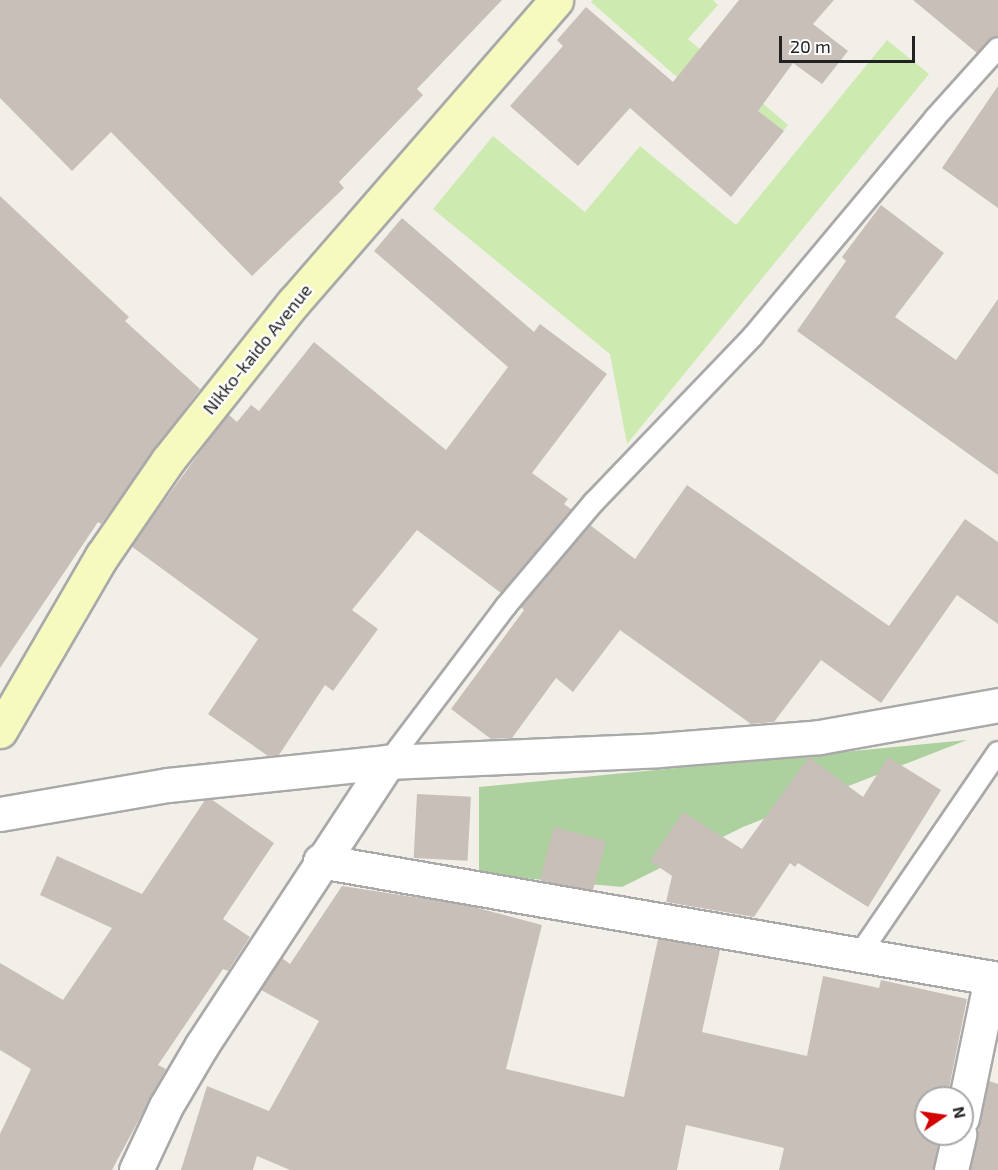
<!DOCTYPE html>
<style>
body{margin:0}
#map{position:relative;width:998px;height:1170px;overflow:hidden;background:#f2efe9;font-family:"Exo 2",sans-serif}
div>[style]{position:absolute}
.grass>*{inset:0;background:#cdebb0}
.forest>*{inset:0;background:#add19e}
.building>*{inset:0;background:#c7bfb8;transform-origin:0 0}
.roads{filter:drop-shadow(2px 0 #a9a9a9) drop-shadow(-2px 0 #a9a9a9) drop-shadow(0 2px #a9a9a9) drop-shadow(0 -2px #a9a9a9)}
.service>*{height:20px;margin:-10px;padding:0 10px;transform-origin:10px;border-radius:10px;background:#fff}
.minor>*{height:33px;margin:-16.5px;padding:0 16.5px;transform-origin:16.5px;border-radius:16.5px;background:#fff}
.tertiary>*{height:33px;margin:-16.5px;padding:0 16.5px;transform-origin:16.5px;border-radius:16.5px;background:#fff}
.secondary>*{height:33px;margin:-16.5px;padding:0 16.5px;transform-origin:16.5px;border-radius:16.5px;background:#f7fabf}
span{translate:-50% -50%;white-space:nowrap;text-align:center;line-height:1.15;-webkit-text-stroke:4.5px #fff;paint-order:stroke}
.street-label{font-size:18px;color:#222}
.north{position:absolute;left:914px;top:1086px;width:60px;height:60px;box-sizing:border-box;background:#fff;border:2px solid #a7a7a7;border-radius:50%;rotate:77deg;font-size:16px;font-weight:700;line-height:24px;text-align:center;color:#222}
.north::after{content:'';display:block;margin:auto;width:21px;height:27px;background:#d40000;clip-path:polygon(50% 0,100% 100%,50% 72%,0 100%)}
.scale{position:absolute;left:779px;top:36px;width:136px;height:27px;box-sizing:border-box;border:3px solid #222;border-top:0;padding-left:8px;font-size:18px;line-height:21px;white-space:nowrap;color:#222;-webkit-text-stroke:4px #fff;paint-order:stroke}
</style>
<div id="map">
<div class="grass">
<i style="clip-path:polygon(593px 0,713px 0,718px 5px,688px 39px,788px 125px,764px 153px,591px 2px)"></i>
<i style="clip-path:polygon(887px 40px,929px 74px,627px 444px,610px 354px,433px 209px,493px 136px,585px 212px,640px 146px,736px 225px)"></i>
</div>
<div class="forest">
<i style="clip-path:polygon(967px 740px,743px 827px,622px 887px,479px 874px,479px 787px)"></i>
</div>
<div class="building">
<i style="clip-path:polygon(0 0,502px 0,417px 89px,423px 95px,339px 182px,344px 188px,252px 276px,111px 132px,72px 171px,0 98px)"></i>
<i style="clip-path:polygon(739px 0,834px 0,813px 24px,848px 51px,822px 84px,793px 63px,758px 111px,784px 131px,731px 197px,630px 108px,578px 166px,510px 106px,563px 46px,557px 40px,586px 7px,673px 82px)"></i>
<i style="clip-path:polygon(913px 0,998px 0,998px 36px,977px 53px)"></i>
<i style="clip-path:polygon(998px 86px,998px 208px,942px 168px)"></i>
<i style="clip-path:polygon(0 196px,129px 317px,125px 321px,200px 389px,101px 524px,98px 522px,0 668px)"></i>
<i style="clip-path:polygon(881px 205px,944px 253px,895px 317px,956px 360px,998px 299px,998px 475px,797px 331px,846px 261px,842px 257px)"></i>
<i style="clip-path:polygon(402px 218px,534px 332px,540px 324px,607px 374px,532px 473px,568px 499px,564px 504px,572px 510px,501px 593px,417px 530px,352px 610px,378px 629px,333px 691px,325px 685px,279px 755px,268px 756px,208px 714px,258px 639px,131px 546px,228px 414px,237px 422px,251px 405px,259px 411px,314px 342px,446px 450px,508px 367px,374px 251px)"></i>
<i style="clip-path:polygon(687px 485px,889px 626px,965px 519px,998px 542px,998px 624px,957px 595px,881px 703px,821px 660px,774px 722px,751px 724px,620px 630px,573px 692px,556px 678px,512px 738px,491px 739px,451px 709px,524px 610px,521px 607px,590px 525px,635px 559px)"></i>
<i style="clip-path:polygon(809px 757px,863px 797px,888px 757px,941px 790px,868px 907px,798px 863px,795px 867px,790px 863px,754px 917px,666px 902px,672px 876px,650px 861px,683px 812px,742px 849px)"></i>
<i style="left:417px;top:794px;width:54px;height:64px;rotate:3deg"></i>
<i style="clip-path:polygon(211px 799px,274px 843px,223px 919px,250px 937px,228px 971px,223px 969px,158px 1065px,166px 1069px,112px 1170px,0 1170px,0 1134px,31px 1069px,0 1050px,0 963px,63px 1000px,112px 928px,40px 895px,57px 856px,142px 894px,205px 800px)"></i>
<i style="left:554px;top:827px;width:54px;height:55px;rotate:15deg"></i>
<i style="clip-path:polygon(342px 886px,466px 905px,542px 925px,506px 1069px,624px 1097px,658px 939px,720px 950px,702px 1032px,807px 1056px,823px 976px,879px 988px,881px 980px,967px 999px,947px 1098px,926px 1098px,926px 1134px,940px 1134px,933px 1170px,779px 1170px,784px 1148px,686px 1125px,677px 1170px,290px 1170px,257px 1156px,253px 1170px,181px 1170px,207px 1086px,269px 1111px,319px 1021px,261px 990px,282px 958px,290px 964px)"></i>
<i style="clip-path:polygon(989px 1081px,998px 1084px,998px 1170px,970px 1170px)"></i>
</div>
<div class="roads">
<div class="service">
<i style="left:388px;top:762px;width:196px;rotate:-52.9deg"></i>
<i style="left:506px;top:606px;width:136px;rotate:-49.8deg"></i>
<i style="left:594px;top:502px;width:230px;rotate:-46.2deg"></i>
<i style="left:753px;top:336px;width:284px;rotate:-50.1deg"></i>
<i style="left:935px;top:118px;width:94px;rotate:-48deg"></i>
<i style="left:859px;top:955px;width:246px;rotate:-55.6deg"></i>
</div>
<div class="minor">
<i style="left:0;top:814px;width:170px;rotate:-9.8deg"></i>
<i style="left:168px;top:785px;width:221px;rotate:-6deg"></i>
<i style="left:320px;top:861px;width:688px;rotate:9.87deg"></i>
<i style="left:962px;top:1118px;width:143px;rotate:-78.3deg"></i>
<i style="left:136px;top:1170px;width:71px;rotate:-64.9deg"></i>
<i style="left:166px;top:1106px;width:71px;rotate:-59.5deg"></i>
<i style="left:202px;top:1045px;width:339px;rotate:-56.7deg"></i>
<i style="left:951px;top:1170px;width:37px;rotate:-77deg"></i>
</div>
<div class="tertiary">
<i style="left:388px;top:762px;width:271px;rotate:-2.5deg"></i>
<i style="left:659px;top:750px;width:161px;rotate:-4.6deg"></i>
<i style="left:819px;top:737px;width:182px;rotate:-10.1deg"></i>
</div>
<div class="secondary">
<i style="left:0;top:731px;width:203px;rotate:-59.8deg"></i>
<i style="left:102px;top:556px;width:116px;rotate:-55.5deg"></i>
<i style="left:168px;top:460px;width:201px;rotate:-51.5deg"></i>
<i style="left:293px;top:303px;width:401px;rotate:-49deg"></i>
</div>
</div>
<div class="street-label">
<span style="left:257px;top:349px;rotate:-51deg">Nikko-kaido Avenue</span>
</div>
<div class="north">N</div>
<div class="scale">20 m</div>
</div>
